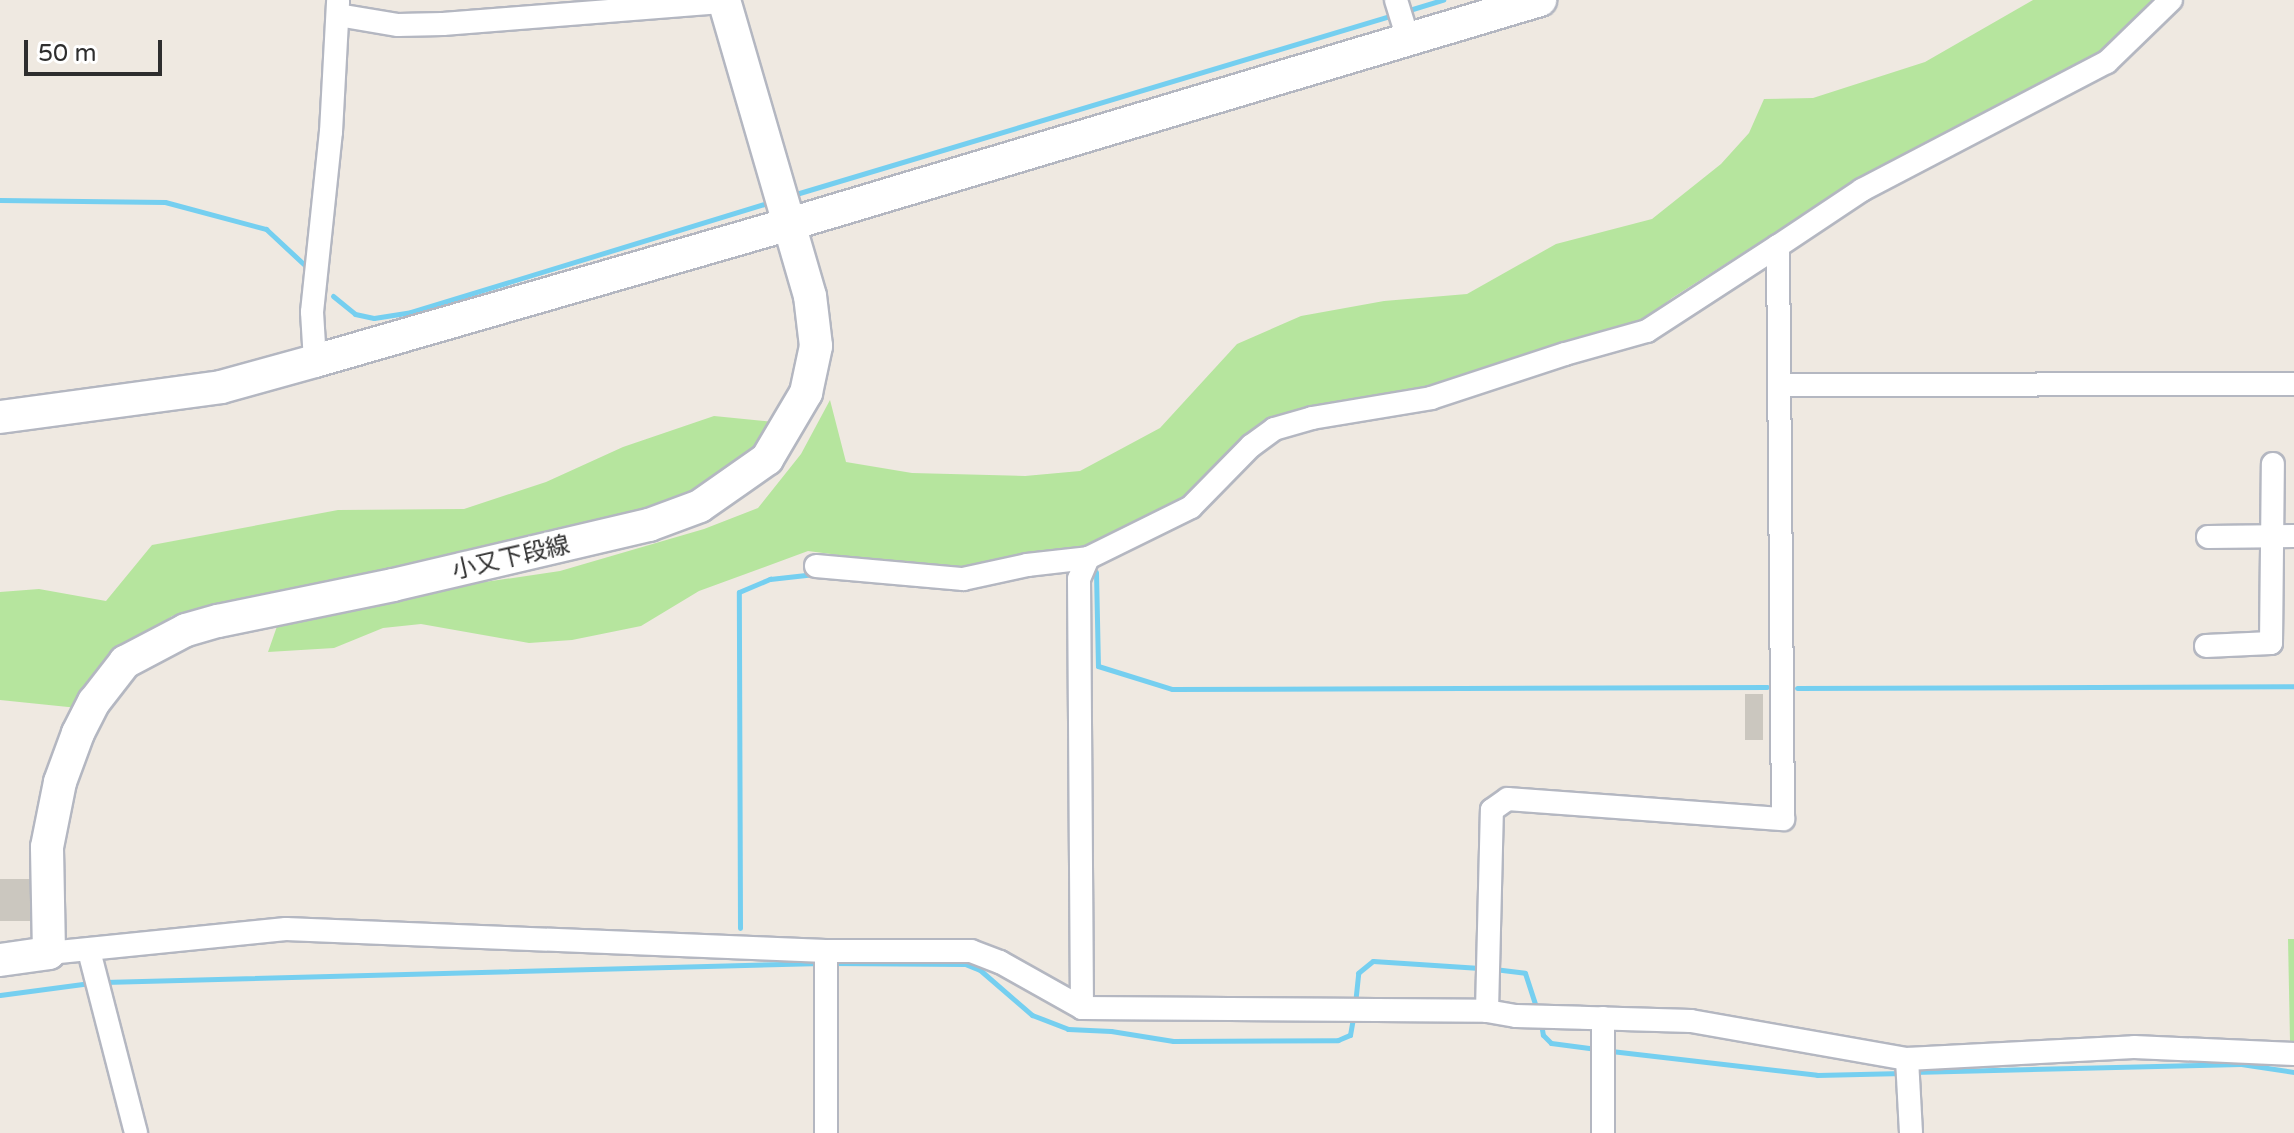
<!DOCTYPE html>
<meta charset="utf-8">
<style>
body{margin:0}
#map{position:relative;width:2294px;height:1133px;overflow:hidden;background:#efe9e1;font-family:"Varela Round","Noto Sans JP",sans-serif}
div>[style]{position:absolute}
.green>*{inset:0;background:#b6e59e}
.stream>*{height:5px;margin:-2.5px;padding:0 2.5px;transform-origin:2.5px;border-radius:2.5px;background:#75cff0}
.building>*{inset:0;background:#cbc7bf;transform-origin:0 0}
.roads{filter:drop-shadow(2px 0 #b4b7c1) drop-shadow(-2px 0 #b4b7c1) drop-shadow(0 2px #b4b7c1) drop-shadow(0 -2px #b4b7c1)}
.street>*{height:22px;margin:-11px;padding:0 11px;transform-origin:11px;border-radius:11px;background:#fff}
.secondary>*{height:32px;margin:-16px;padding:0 16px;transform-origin:16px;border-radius:16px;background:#fff}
span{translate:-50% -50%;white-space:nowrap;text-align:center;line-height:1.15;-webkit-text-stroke:7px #fff;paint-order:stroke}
.street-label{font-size:24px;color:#2e2e2e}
.scale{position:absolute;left:24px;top:40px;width:138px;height:36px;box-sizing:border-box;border:4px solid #2e2e2e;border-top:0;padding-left:10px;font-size:24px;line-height:28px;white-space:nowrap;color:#2e2e2e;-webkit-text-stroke:6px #fff;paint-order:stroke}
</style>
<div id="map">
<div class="green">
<i style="clip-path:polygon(2033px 0,2158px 0,2111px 47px,1829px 198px,1672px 298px,1639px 324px,1552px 345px,1481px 376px,1421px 393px,1271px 419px,1234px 445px,1199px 489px,1126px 530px,1076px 551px,960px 571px,808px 551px,699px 591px,641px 626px,572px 640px,529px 643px,421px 624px,383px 628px,334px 648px,268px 652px,282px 612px,560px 571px,704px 529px,758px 508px,801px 454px,830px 400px,846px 462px,912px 473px,1025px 476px,1080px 471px,1160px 428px,1237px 344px,1301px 316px,1384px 301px,1467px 294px,1556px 244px,1652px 219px,1721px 164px,1749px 133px,1764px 99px,1813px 98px,1925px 62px)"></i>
<i style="clip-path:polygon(714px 416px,774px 422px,753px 458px,717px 484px,654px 512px,172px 616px,113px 661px,78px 708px,0 700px,0 592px,39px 589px,106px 601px,152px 545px,338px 510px,464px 509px,546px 482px,623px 447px)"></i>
<i style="clip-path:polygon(2288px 939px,2294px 939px,2294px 1042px,2290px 1041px)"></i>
</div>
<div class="stream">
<i style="left:1406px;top:11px;width:39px;rotate:-17deg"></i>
<i style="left:796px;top:194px;width:623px;rotate:-16.69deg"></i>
<i style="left:0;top:200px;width:165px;rotate:0.7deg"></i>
<i style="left:165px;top:202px;width:105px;rotate:15deg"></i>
<i style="left:266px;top:229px;width:62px;rotate:43deg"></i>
<i style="left:333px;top:296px;width:28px;rotate:39deg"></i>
<i style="left:355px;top:314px;width:19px;rotate:12deg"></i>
<i style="left:374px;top:318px;width:37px;rotate:-9deg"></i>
<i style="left:411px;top:312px;width:370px;rotate:-17deg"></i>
<i style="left:1096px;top:572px;width:94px;rotate:88.8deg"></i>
<i style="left:1098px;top:666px;width:77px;rotate:17.3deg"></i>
<i style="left:1172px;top:689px;width:595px;rotate:-0.19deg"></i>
<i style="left:1797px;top:688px;width:497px;rotate:-0.2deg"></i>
<i style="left:740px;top:928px;width:336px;rotate:-90.2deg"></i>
<i style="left:739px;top:592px;width:34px;rotate:-23deg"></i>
<i style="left:770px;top:579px;width:45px;rotate:-6.3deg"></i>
<i style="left:832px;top:963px;width:133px;rotate:0.4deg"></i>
<i style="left:965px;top:964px;width:16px;rotate:22deg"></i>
<i style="left:980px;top:970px;width:69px;rotate:40.9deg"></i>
<i style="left:1032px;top:1015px;width:39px;rotate:21deg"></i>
<i style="left:1068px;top:1029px;width:43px;rotate:2.7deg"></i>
<i style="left:1111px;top:1031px;width:63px;rotate:9.2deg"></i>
<i style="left:1173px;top:1041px;width:165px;rotate:-0.3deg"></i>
<i style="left:1338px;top:1040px;width:13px;rotate:-23deg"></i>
<i style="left:1350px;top:1035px;width:17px;rotate:-80deg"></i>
<i style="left:1494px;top:969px;width:31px;rotate:7deg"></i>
<i style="left:1525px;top:973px;width:38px;rotate:72deg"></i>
<i style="left:104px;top:982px;width:718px;rotate:-1.52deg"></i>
<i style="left:0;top:995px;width:91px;rotate:-7.6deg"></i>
<i style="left:1355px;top:1004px;width:31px;rotate:-84deg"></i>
<i style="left:1358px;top:973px;width:19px;rotate:-39deg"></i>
<i style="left:1373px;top:961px;width:107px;rotate:3.7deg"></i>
<i style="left:1541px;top:1023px;width:12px;rotate:81deg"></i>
<i style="left:1543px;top:1035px;width:11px;rotate:45deg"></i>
<i style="left:1551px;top:1043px;width:46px;rotate:7.4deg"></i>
<i style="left:1611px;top:1051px;width:207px;rotate:6.6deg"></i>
<i style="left:1817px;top:1075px;width:86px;rotate:-1.3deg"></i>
<i style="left:1913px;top:1072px;width:328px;rotate:-1.4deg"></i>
<i style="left:2241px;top:1064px;width:54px;rotate:8.6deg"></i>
</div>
<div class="building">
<i style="left:1745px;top:694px;width:18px;height:46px"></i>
<i style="left:0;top:879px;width:30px;height:42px"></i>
</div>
<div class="roads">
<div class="street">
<i style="left:1396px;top:0;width:41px;rotate:72.9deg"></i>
<i style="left:338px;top:15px;width:61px;rotate:9.5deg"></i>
<i style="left:398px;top:25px;width:45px;rotate:-1.3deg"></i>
<i style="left:443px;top:24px;width:282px;rotate:-4.5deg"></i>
<i style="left:315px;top:361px;width:49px;rotate:-93.5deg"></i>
<i style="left:312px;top:312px;width:181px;rotate:-84deg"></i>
<i style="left:331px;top:132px;width:131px;rotate:-86.9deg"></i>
<i style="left:1780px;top:385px;width:514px;rotate:-0.11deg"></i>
<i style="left:2208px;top:537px;width:86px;rotate:-0.7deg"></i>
<i style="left:816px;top:566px;width:148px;rotate:5.1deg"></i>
<i style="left:963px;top:579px;width:66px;rotate:-12.3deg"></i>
<i style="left:1027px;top:565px;width:61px;rotate:-6.5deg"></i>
<i style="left:2206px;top:646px;width:65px;rotate:-2.6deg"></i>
<i style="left:2271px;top:643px;width:179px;rotate:-89.4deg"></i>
<i style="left:89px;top:951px;width:188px;rotate:75.5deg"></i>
<i style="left:49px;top:953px;width:238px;rotate:-5.8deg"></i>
<i style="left:286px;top:929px;width:540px;rotate:2.33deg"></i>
<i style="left:826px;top:951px;width:145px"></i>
<i style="left:971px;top:951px;width:31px;rotate:21deg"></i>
<i style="left:1000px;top:962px;width:94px;rotate:29.3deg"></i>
<i style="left:1082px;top:1008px;width:405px;rotate:0.4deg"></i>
<i style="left:1487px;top:1011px;width:29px;rotate:10deg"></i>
<i style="left:1516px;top:1016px;width:175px;rotate:1.6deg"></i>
<i style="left:1691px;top:1021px;width:219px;rotate:10deg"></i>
<i style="left:1907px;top:1059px;width:227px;rotate:-3deg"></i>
<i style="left:2134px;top:1047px;width:160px;rotate:2.5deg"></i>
<i style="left:1082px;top:1008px;width:429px;rotate:-90.4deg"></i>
<i style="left:1079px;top:579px;width:23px;rotate:-67deg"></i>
<i style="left:1088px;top:558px;width:115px;rotate:-26.3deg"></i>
<i style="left:1191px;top:507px;width:86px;rotate:-45.5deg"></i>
<i style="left:1251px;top:446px;width:29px;rotate:-36deg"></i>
<i style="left:1274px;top:429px;width:40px;rotate:-16deg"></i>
<i style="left:1312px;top:418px;width:121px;rotate:-9.5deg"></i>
<i style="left:1431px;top:398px;width:141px;rotate:-18.2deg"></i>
<i style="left:1565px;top:354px;width:85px;rotate:-15.7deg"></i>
<i style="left:1647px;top:331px;width:156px;rotate:-33deg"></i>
<i style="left:1487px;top:1011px;width:201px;rotate:-88.6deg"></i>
<i style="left:1492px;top:810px;width:19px;rotate:-35deg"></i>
<i style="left:1508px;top:799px;width:276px;rotate:4.2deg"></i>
<i style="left:1783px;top:819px;width:573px;rotate:-90.5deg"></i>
<i style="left:1778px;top:246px;width:101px;rotate:-33.7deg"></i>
<i style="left:1862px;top:190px;width:276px;rotate:-27.6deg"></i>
<i style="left:2107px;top:62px;width:89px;rotate:-44.1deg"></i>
<i style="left:1907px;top:1059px;width:74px;rotate:86.9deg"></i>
<i style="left:826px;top:1133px;width:182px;rotate:-90deg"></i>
<i style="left:1603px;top:1133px;width:115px;rotate:-90deg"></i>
</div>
<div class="secondary">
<i style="left:0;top:417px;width:223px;rotate:-7.7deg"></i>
<i style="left:221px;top:387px;width:98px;rotate:-15.5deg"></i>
<i style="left:315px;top:361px;width:494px;rotate:-16.1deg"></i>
<i style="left:790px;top:224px;width:783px;rotate:-16.63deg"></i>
<i style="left:0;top:960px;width:49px;rotate:-8.1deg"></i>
<i style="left:49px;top:953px;width:106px;rotate:-91.1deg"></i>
<i style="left:47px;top:847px;width:66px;rotate:-78.7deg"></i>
<i style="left:60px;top:782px;width:52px;rotate:-69.8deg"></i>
<i style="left:78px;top:733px;width:35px;rotate:-63deg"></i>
<i style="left:94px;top:702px;width:51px;rotate:-52.2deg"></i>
<i style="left:125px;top:662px;width:69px;rotate:-27.7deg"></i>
<i style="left:186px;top:630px;width:33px;rotate:-16deg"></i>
<i style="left:218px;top:621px;width:179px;rotate:-11.6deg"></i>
<i style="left:393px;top:585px;width:263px;rotate:-13.2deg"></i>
<i style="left:649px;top:525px;width:54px;rotate:-20.4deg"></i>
<i style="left:700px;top:506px;width:82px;rotate:-35deg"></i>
<i style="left:767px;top:459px;width:77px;rotate:-59.4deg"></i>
<i style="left:806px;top:393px;width:48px;rotate:-78deg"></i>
<i style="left:816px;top:346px;width:50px;rotate:-96.8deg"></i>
<i style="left:810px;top:296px;width:308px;rotate:-106.2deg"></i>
</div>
</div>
<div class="street-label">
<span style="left:511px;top:558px;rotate:-13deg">小又下段線</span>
</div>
<div class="scale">50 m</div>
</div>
